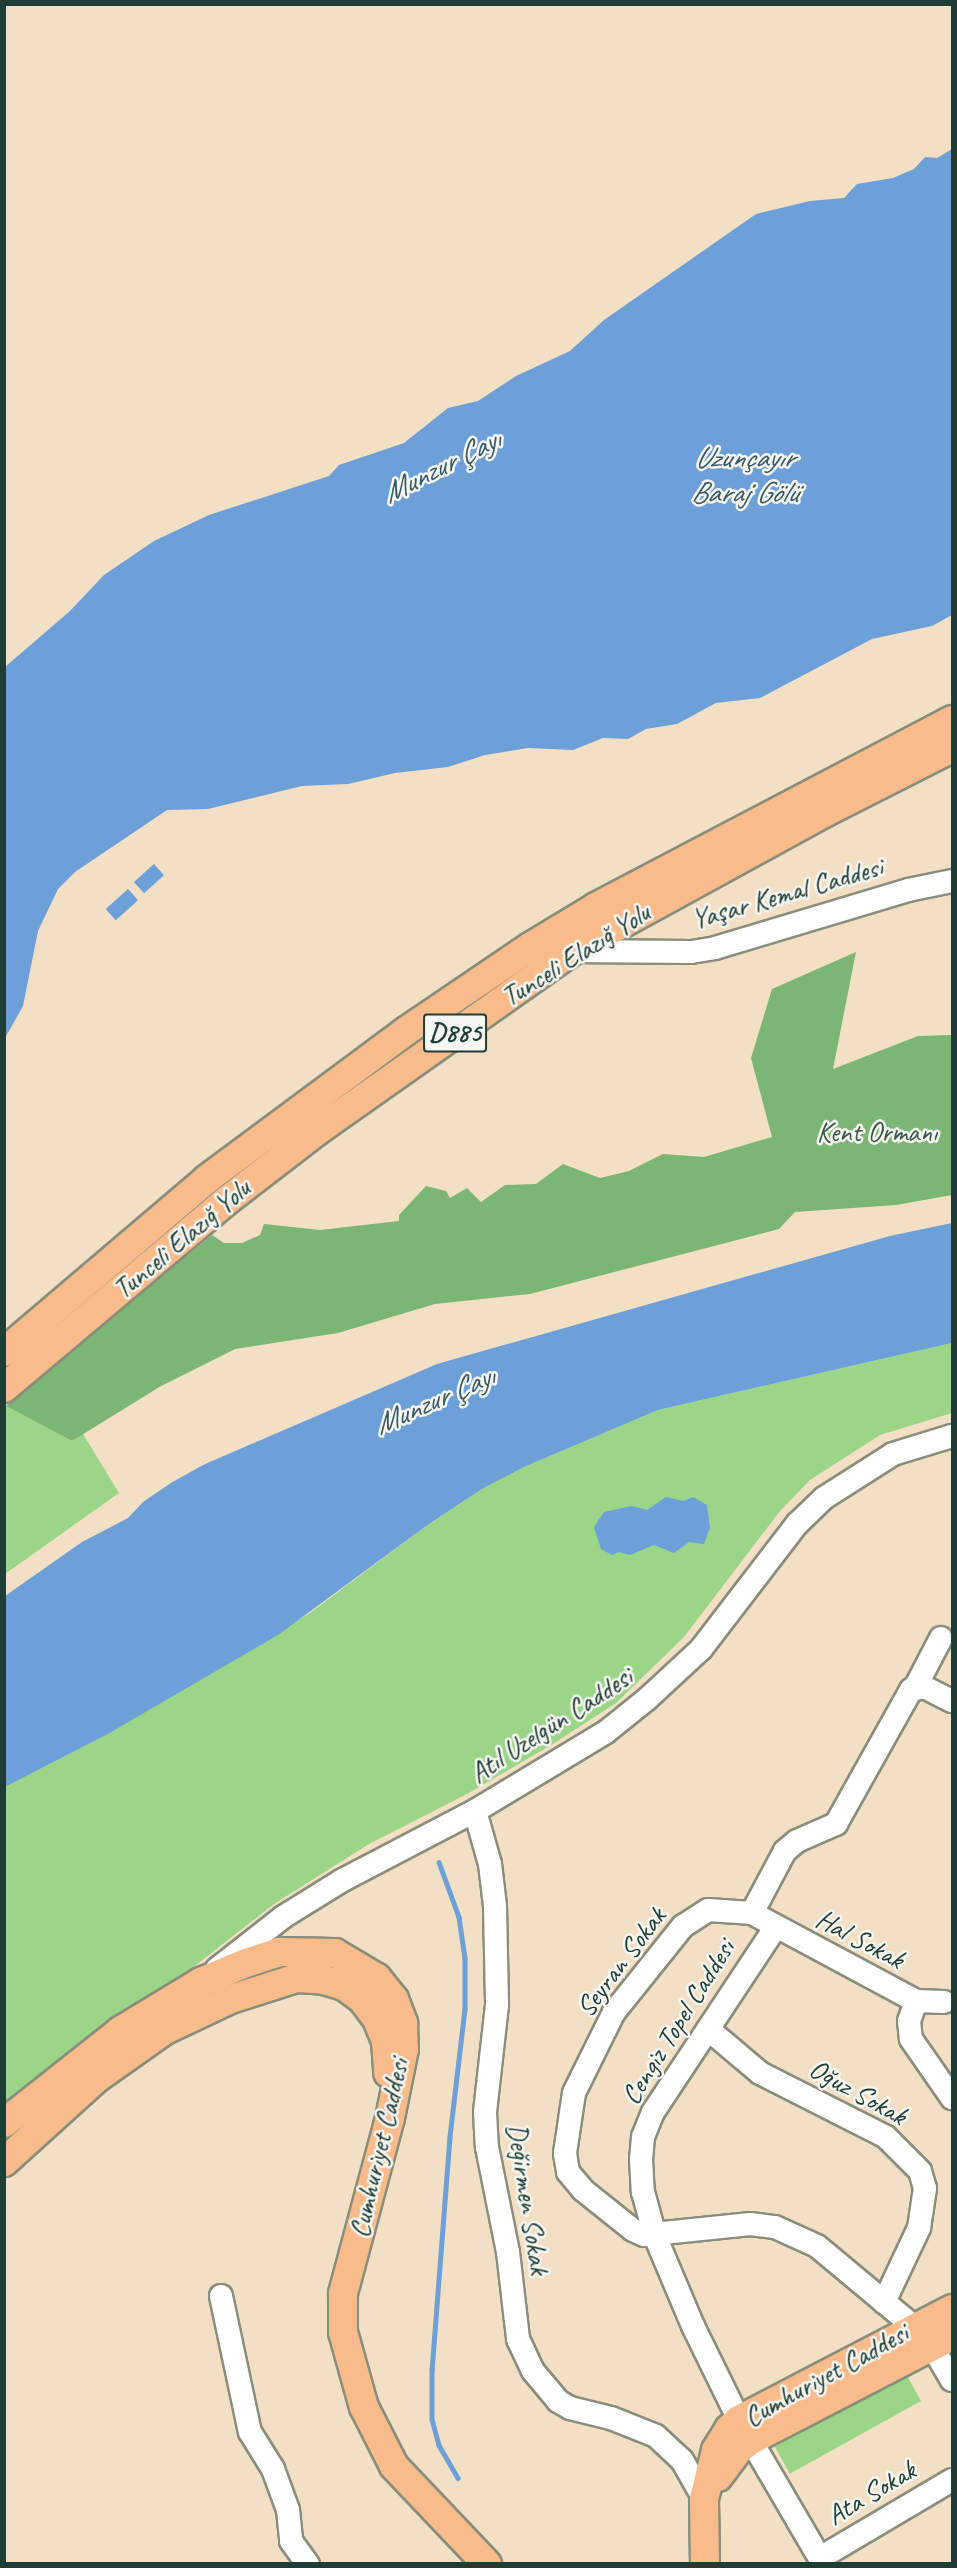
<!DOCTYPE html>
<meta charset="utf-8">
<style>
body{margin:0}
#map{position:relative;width:957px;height:2568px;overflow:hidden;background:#f3dfc3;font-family:Caveat,sans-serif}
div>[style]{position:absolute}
.green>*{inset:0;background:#9bd588;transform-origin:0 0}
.forest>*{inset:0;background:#7cb674}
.water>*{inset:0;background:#6d9fd8;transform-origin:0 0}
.stream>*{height:4.5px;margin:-2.25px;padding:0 2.25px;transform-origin:2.25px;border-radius:2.25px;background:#6d9fd8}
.roads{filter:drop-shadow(2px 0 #898e7c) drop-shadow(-2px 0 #898e7c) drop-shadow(0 2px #898e7c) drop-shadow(0 -2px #898e7c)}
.minor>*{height:22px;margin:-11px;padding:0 11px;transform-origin:11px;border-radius:11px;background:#fff}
.major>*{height:28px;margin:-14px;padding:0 14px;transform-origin:14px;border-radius:14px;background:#fabb8b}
span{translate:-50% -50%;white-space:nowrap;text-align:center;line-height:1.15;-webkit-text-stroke:5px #f6f6f2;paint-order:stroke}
.shield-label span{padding:2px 4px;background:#f6f6f2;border:2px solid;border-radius:4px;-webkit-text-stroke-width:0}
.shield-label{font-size:27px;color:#1f3d34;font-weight:700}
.street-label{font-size:28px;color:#1f3d34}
.park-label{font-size:28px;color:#385b45}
.water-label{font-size:30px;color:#365a65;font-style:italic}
.frame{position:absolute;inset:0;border:6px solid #1f3d34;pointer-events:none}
</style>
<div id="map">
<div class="green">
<i style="clip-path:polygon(952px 1343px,952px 1413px,880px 1435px,810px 1480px,780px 1511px,684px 1637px,616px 1703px,553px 1744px,467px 1794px,369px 1844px,274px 1904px,191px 1969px,114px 2018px,5px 2102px,5px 1787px,106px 1735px,310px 1613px,429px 1524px,482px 1489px,524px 1467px,658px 1410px)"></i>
<i style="clip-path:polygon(6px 1406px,72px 1441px,83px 1434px,119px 1493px,5px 1574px)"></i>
<i style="left:906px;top:2374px;width:31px;height:150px;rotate:61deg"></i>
</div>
<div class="forest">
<i style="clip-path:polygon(856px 952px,833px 1069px,918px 1036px,952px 1035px,952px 1195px,896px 1205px,795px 1212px,779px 1229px,530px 1294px,435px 1304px,338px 1333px,235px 1349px,161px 1386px,72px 1441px,6px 1406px,212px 1235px,224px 1243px,242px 1243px,260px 1235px,264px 1224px,320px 1230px,399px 1221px,399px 1215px,426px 1186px,446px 1191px,450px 1198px,467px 1188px,481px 1202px,505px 1185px,536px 1184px,563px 1164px,600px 1178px,629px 1171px,663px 1154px,704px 1157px,772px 1137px,751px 1058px,772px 989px)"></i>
</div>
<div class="water">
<i style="clip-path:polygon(952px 149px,952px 615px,932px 626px,872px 639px,760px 698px,716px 703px,677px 724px,646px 729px,628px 739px,603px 738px,573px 750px,528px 748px,485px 755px,448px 767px,395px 773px,348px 784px,302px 786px,208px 809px,167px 810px,75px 872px,58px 889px,38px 931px,23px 1006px,5px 1038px,5px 667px,70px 611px,104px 575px,154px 541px,209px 515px,329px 476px,339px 465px,404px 443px,448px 408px,478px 401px,516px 376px,570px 351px,604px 320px,756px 214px,810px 201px,844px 198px,857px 184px,893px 178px,914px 169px,925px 157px,937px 158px)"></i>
<i style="left:154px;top:864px;width:15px;height:27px;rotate:48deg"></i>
<i style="left:128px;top:889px;width:15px;height:30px;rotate:48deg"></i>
<i style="clip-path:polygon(952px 1223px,952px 1343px,658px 1410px,524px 1467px,482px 1489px,429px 1524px,278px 1635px,106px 1735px,5px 1787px,5px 1596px,82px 1542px,128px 1518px,143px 1502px,171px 1483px,203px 1465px,437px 1364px,890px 1236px)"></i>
<i style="clip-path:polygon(666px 1497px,683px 1501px,693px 1497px,707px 1505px,710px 1527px,704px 1544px,689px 1542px,674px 1553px,654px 1545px,630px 1555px,619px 1552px,612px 1555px,601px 1549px,594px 1527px,604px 1512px,632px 1506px,647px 1510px)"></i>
</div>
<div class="stream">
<i style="left:439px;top:1862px;width:59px;rotate:70deg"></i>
<i style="left:459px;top:1917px;width:41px;rotate:81.7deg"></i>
<i style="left:465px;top:1958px;width:51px;rotate:90deg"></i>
<i style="left:465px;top:2009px;width:129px;rotate:96.7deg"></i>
<i style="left:450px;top:2137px;width:233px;rotate:94.4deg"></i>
<i style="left:432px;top:2369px;width:50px;rotate:90deg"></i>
<i style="left:432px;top:2419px;width:27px;rotate:75deg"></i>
<i style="left:439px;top:2445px;width:38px;rotate:60deg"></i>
</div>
<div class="roads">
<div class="minor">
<i style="left:571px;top:951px;width:120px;rotate:0.5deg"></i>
<i style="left:691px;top:952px;width:24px;rotate:-9deg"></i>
<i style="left:715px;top:948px;width:202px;rotate:-16.7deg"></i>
<i style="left:908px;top:890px;width:45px;rotate:-11.6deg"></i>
<i style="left:916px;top:1686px;width:54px;rotate:-62.5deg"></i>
<i style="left:475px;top:1811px;width:55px;rotate:74.2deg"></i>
<i style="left:490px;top:1864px;width:42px;rotate:83.2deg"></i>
<i style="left:495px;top:1906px;width:99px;rotate:88.8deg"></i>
<i style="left:497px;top:2005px;width:108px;rotate:96.4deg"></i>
<i style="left:485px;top:2112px;width:35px;rotate:87deg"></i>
<i style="left:487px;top:2147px;width:107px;rotate:78.7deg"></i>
<i style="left:508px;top:2252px;width:88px;rotate:83.4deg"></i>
<i style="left:518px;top:2339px;width:35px;rotate:65deg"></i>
<i style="left:533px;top:2371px;width:39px;rotate:50deg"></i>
<i style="left:558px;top:2401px;width:14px;rotate:30deg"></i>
<i style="left:570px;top:2408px;width:42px;rotate:13.7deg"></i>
<i style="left:611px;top:2418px;width:48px;rotate:21.8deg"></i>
<i style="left:656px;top:2436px;width:35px;rotate:43deg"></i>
<i style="left:682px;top:2460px;width:45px;rotate:60.6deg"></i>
<i style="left:752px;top:1913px;width:70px;rotate:-62deg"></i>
<i style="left:785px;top:1851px;width:16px;rotate:-40deg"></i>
<i style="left:797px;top:1841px;width:43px;rotate:-23.6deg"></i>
<i style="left:836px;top:1824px;width:154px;rotate:-60.8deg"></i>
<i style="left:911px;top:1690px;width:13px;rotate:-13deg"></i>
<i style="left:924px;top:1687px;width:31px;rotate:27deg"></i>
<i style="left:775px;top:1928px;width:221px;rotate:123.5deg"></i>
<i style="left:653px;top:2112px;width:27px;rotate:112deg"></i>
<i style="left:643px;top:2137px;width:21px;rotate:95deg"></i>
<i style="left:641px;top:2158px;width:34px;rotate:87deg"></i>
<i style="left:643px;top:2192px;width:46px;rotate:74.7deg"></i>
<i style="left:655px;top:2236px;width:98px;rotate:67.1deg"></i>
<i style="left:693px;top:2326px;width:105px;rotate:63.9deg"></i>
<i style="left:739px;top:2420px;width:167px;rotate:59.7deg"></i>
<i style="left:217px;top:1969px;width:84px;rotate:-38.2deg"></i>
<i style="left:283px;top:1917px;width:70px;rotate:-31.7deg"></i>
<i style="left:343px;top:1880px;width:149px;rotate:-27.6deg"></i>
<i style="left:475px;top:1811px;width:153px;rotate:-31.1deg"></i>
<i style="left:606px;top:1732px;width:53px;rotate:-38.8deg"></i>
<i style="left:647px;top:1699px;width:74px;rotate:-42.8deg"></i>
<i style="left:701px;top:1649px;width:158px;rotate:-52.5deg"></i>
<i style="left:797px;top:1524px;width:37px;rotate:-44deg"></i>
<i style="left:824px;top:1498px;width:82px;rotate:-32.5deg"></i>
<i style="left:893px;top:1454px;width:62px;rotate:-17deg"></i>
<i style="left:916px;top:2001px;width:21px;rotate:109deg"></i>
<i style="left:909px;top:2021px;width:18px;rotate:84deg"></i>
<i style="left:911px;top:2039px;width:72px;rotate:55.2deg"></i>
<i style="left:944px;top:2002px;width:28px;rotate:-178deg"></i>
<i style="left:916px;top:2001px;width:186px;rotate:-151.8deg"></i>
<i style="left:752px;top:1913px;width:44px;rotate:-176.1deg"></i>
<i style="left:708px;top:1910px;width:30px;rotate:147deg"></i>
<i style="left:683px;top:1926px;width:110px;rotate:128.7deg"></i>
<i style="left:614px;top:2012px;width:90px;rotate:116.3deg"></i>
<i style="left:574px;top:2093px;width:61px;rotate:98.5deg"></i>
<i style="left:565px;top:2153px;width:19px;rotate:81deg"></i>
<i style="left:568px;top:2172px;width:23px;rotate:50deg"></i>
<i style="left:583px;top:2190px;width:64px;rotate:38.7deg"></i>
<i style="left:633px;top:2230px;width:12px;rotate:24deg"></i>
<i style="left:644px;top:2235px;width:107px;rotate:-5.9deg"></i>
<i style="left:750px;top:2224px;width:25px;rotate:7deg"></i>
<i style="left:775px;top:2227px;width:46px;rotate:24.3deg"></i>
<i style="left:817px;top:2246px;width:125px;rotate:39.8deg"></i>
<i style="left:913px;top:2326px;width:28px;rotate:46deg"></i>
<i style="left:932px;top:2346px;width:39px;rotate:60deg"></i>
<i style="left:708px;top:2029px;width:68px;rotate:40.2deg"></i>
<i style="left:760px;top:2073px;width:141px;rotate:26.9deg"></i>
<i style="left:886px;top:2137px;width:48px;rotate:45deg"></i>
<i style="left:920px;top:2171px;width:18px;rotate:74deg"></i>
<i style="left:925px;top:2188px;width:40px;rotate:98.5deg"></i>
<i style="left:919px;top:2228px;width:82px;rotate:115.3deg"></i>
<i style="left:221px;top:2296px;width:139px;rotate:78deg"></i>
<i style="left:250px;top:2432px;width:44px;rotate:58.1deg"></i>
<i style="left:273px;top:2469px;width:44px;rotate:69.9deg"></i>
<i style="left:288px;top:2510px;width:31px;rotate:84deg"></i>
<i style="left:291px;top:2541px;width:29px;rotate:54deg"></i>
<i style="left:820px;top:2558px;width:153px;rotate:-30.6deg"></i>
</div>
<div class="major">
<i style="left:4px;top:1352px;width:267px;rotate:-40.4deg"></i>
<i style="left:207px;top:1179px;width:248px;rotate:-36.6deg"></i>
<i style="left:406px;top:1031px;width:150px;rotate:-34.1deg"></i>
<i style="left:530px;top:947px;width:77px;rotate:-31.2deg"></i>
<i style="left:596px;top:907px;width:402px;rotate:-27.7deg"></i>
<i style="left:4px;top:1388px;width:290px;rotate:-40.1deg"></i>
<i style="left:226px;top:1201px;width:115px;rotate:-37.6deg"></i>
<i style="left:317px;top:1131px;width:312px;rotate:-35.2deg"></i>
<i style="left:572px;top:951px;width:290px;rotate:-28.7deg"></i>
<i style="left:826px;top:812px;width:141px;rotate:-26.9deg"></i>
<i style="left:4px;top:2123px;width:148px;rotate:-38.4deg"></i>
<i style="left:120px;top:2031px;width:95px;rotate:-31.2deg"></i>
<i style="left:201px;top:1982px;width:49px;rotate:-22.9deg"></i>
<i style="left:246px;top:1963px;width:36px;rotate:-18deg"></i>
<i style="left:280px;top:1952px;width:55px;rotate:1deg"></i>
<i style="left:335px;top:1953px;width:49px;rotate:30.8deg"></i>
<i style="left:377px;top:1978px;width:27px;rotate:51deg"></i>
<i style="left:394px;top:1999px;width:26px;rotate:69deg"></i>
<i style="left:403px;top:2023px;width:26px;rotate:88deg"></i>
<i style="left:404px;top:2049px;width:70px;rotate:101.5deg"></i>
<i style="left:390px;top:2118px;width:182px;rotate:105deg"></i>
<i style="left:343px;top:2294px;width:38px;rotate:90deg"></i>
<i style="left:343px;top:2332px;width:78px;rotate:74.4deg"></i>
<i style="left:364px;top:2407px;width:66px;rotate:63deg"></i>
<i style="left:394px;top:2466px;width:135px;rotate:46.5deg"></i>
<i style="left:4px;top:2162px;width:125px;rotate:-42.1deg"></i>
<i style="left:97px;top:2078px;width:83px;rotate:-35.2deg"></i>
<i style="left:165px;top:2030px;width:73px;rotate:-25.2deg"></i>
<i style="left:231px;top:1999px;width:69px;rotate:-17.7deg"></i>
<i style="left:297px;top:1978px;width:27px;rotate:4deg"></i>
<i style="left:324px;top:1980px;width:21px;rotate:17deg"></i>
<i style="left:344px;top:1986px;width:22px;rotate:36deg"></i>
<i style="left:362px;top:1999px;width:25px;rotate:53deg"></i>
<i style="left:377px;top:2019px;width:24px;rotate:68deg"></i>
<i style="left:386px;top:2041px;width:32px;rotate:86deg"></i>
<i style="left:718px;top:2477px;width:34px;rotate:-53deg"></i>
<i style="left:738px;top:2450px;width:16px;rotate:-38deg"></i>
<i style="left:751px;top:2440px;width:226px;rotate:-27.4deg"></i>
<i style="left:705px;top:2564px;width:65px;rotate:-90.9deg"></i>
<i style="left:704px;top:2499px;width:50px;rotate:-76.2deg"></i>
<i style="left:716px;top:2450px;width:25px;rotate:-58deg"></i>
<i style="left:729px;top:2429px;width:13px;rotate:-42deg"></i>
<i style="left:739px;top:2420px;width:240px;rotate:-27.5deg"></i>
</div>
</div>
<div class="shield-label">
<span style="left:455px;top:1033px">D885</span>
</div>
<div class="street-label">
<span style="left:787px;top:893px;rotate:-16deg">Yaşar Kemal Caddesi</span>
<span style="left:576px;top:955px;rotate:-32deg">Tunceli Elazığ Yolu</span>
<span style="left:182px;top:1239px;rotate:-40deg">Tunceli Elazığ Yolu</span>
<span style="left:551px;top:1725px;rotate:-33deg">Atıl Uzelgün Caddesi</span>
<span style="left:860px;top:1939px;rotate:28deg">Hal Sokak</span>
<span style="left:621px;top:1962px;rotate:-53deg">Seyran Sokak</span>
<span style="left:678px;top:2022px;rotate:-58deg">Cengiz Topel Caddesi</span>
<span style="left:858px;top:2092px;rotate:29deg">Oğuz Sokak</span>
<span style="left:379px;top:2148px;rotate:-77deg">Cumhuriyet Caddesi</span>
<span style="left:528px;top:2199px;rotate:81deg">Değirmen Sokak</span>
<span style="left:826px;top:2375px;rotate:-29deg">Cumhuriyet Caddesi</span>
<span style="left:871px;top:2493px;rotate:-31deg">Ata Sokak</span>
</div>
<div class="park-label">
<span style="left:877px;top:1132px">Kent Ormanı</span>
</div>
<div class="water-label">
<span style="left:744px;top:474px">Uzunçayır<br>Baraj Gölü</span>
<span style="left:441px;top:466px;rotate:-27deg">Munzur Çayı</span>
<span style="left:434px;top:1400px;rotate:-24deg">Munzur Çayı</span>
</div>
<div class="frame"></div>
</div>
